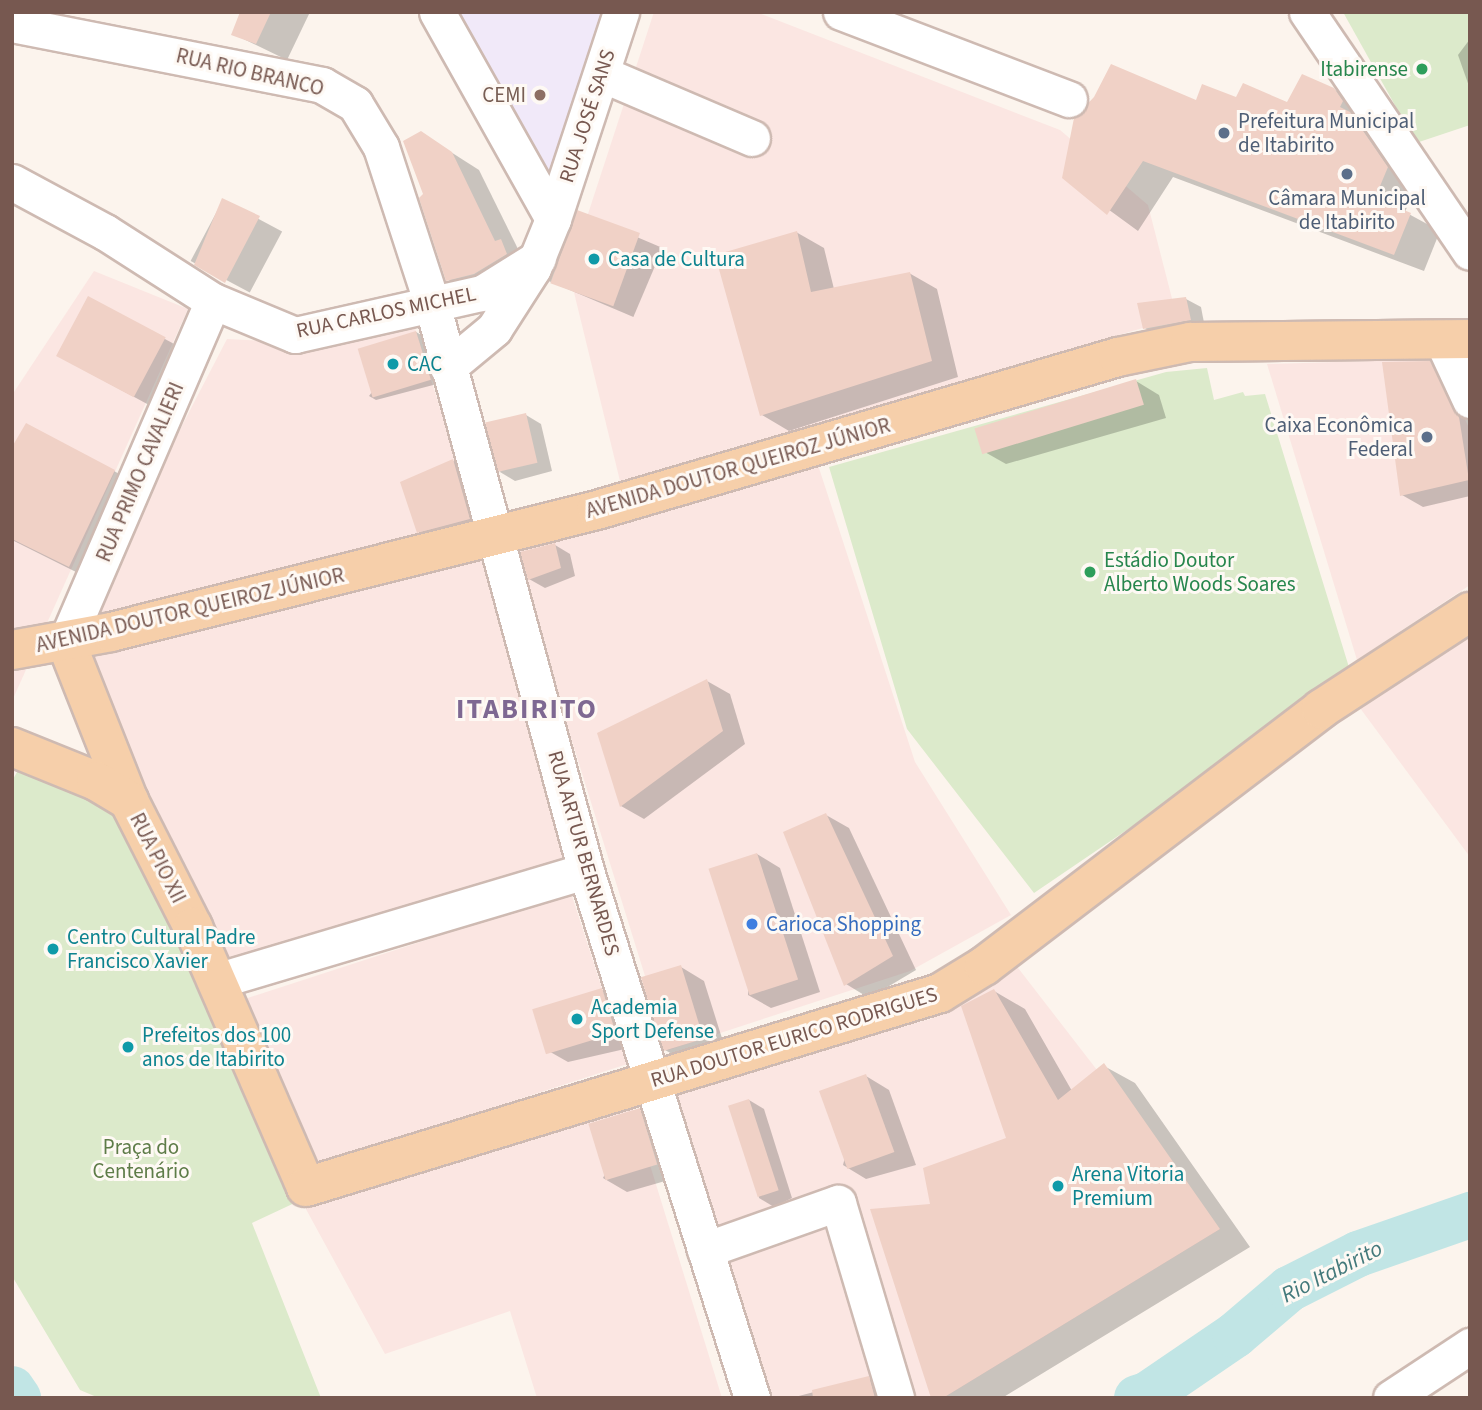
<!DOCTYPE html>
<meta charset="utf-8">
<style>
body{margin:0}
#map{position:relative;width:1482px;height:1410px;overflow:hidden;background:#fcf4ed;font-family:"Source Sans 3",sans-serif}
div>[style]{position:absolute}
.commercial>*{inset:0;background:#fbe6e2;transform-origin:0 0}
.education>*{inset:0;background:#f1e9f9}
.green>*{inset:0;background:#dceacb}
.shadow>*{inset:0;background:#0003;transform-origin:0 0}
.river>*{height:46px;margin:-23px;padding:0 23px;transform-origin:23px;border-radius:23px;background:#c1e5e5}
.building>*{inset:0;background:#f0d1c6;transform-origin:0 0}
.roads{filter:drop-shadow(2px 0 #cebab2) drop-shadow(-2px 0 #cebab2) drop-shadow(0 2px #cebab2) drop-shadow(0 -2px #cebab2)}
.minor>*{height:35px;margin:-17.5px;padding:0 17.5px;transform-origin:17.5px;border-radius:17.5px;background:#fff}
.major>*{height:38px;margin:-19px;padding:0 19px;transform-origin:19px;border-radius:19px;background:#f6cfaa}
.dots>*{width:19px;height:19px;translate:-50% -50%;box-sizing:border-box;border:4px solid #fef9f4;border-radius:50%}
span{translate:-50% -50%;white-space:nowrap;text-align:center;line-height:1.15;-webkit-text-stroke:6px #fef9f4;paint-order:stroke}
.leisure-label{font-size:21px;color:#27864d}
.right{translate:-100% -50%;text-align:right}
.left{translate:0 -50%;text-align:left}
.street-label{font-size:21px;color:#775850}
.education-label{font-size:21px;color:#785e54}
.service-label{font-size:21px;color:#4e5e75}
.culture-label{font-size:21px;color:#0d838f}
.shop-label{font-size:21px;color:#366cbe}
.park-label{font-size:21px;color:#5e7c48}
.water-label{font-size:23px;color:#43797b;font-style:italic}
.district-label{font-size:28px;color:#7e6892;font-weight:700;letter-spacing:2px}
.frame{position:absolute;inset:0;border:14px solid #775850;pointer-events:none}
</style>
<div id="map">
<div class="commercial">
<i style="clip-path:polygon(654px 12px,756px 12px,1060px 130px,1148px 205px,1177px 318px,620px 481px,569px 272px)"></i>
<i style="clip-path:polygon(94px 271px,188px 309px,12px 701px,12px 395px)"></i>
<i style="clip-path:polygon(413px 322px,476px 523px,78px 626px,227px 339px,317px 344px)"></i>
<i style="clip-path:polygon(1436px 359px,1470px 430px,1470px 585px,1357px 660px,1267px 364px)"></i>
<i style="clip-path:polygon(818px 465px,915px 762px,1011px 915px,910px 971px,668px 1050px,512px 548px)"></i>
<i style="clip-path:polygon(483px 560px,572px 864px,223px 967px,79px 659px)"></i>
<i style="clip-path:polygon(1470px 634px,1470px 857px,1360px 708px)"></i>
<i style="left:571px;top:893px;width:180px;height:350px;rotate:72deg"></i>
<i style="clip-path:polygon(1015px 964px,1220px 1229px,943px 1398px,769px 1398px,671px 1094px,933px 1018px)"></i>
<i style="clip-path:polygon(629px 1097px,722px 1398px,537px 1398px,510px 1311px,385px 1354px,301px 1200px)"></i>
</div>
<div class="education">
<i style="clip-path:polygon(457px 12px,606px 12px,549px 179px)"></i>
</div>
<div class="green">
<i style="clip-path:polygon(1343px 12px,1470px 12px,1470px 125px,1416px 143px)"></i>
<i style="clip-path:polygon(1207px 368px,1214px 400px,1243px 392px,1245px 396px,1265px 394px,1352px 677px,1034px 893px,907px 729px,829px 467px,1166px 372px)"></i>
<i style="clip-path:polygon(21px 765px,120px 818px,301px 1200px,252px 1223px,321px 1398px,99px 1398px,80px 1390px,12px 1276px,12px 781px)"></i>
</div>
<div class="shadow">
<i style="clip-path:polygon(242px 12px,310px 12px,287px 60px,233px 34px)"></i>
<i style="clip-path:polygon(1470px 39px,1470px 89px,1458px 55px)"></i>
<i style="clip-path:polygon(1333px 89px,1364px 107px,1417px 185px,1405px 212px,1440px 231px,1424px 271px,1173px 177px,1138px 231px,1064px 177px,1197px 102px,1237px 99px,1288px 105px)"></i>
<i style="clip-path:polygon(421px 133px,479px 170px,519px 251px,474px 295px,447px 279px,425px 195px)"></i>
<i style="left:223px;top:200px;width:67px;height:69px;rotate:28deg"></i>
<i style="left:578px;top:212px;width:92px;height:75px;rotate:23deg"></i>
<i style="clip-path:polygon(796px 232px,824px 248px,834px 289px,909px 273px,937px 289px,958px 377px,789px 431px,762px 415px)"></i>
<i style="clip-path:polygon(89px 298px,189px 352px,162px 412px,86px 371px)"></i>
<i style="clip-path:polygon(1186px 299px,1201px 307px,1205px 328px,1160px 337px,1145px 328px)"></i>
<i style="clip-path:polygon(416px 332px,423px 336px,437px 384px,376px 400px,369px 396px)"></i>
<i style="clip-path:polygon(1429px 363px,1451px 376px,1470px 411px,1470px 496px,1423px 507px,1402px 495px)"></i>
<i style="clip-path:polygon(1136px 381px,1159px 395px,1166px 418px,1006px 464px,983px 451px)"></i>
<i style="clip-path:polygon(526px 415px,541px 424px,552px 471px,515px 481px,500px 472px)"></i>
<i style="clip-path:polygon(12px 451px,114px 471px,145px 489px,100px 584px,12px 540px)"></i>
<i style="clip-path:polygon(453px 461px,476px 474px,492px 532px,441px 545px,418px 531px)"></i>
<i style="clip-path:polygon(555px 545px,570px 554px,575px 576px,545px 588px,529px 579px)"></i>
<i style="clip-path:polygon(707px 681px,730px 694px,745px 744px,644px 819px,621px 806px,599px 733px)"></i>
<i style="clip-path:polygon(826px 815px,849px 828px,916px 970px,869px 998px,846px 984px)"></i>
<i style="clip-path:polygon(757px 854px,780px 868px,820px 992px,771px 1008px,748px 995px)"></i>
<i style="clip-path:polygon(681px 967px,704px 981px,726px 1051px,688px 1063px,665px 1050px)"></i>
<i style="clip-path:polygon(602px 990px,625px 1004px,638px 1046px,568px 1062px,545px 1049px)"></i>
<i style="clip-path:polygon(994px 991px,1025px 1009px,1072px 1091px,1104px 1066px,1135px 1083px,1250px 1247px,1002px 1398px,933px 1398px,932px 1205px,1008px 1139px)"></i>
<i style="clip-path:polygon(866px 1076px,889px 1090px,916px 1165px,866px 1179px,843px 1165px)"></i>
<i style="clip-path:polygon(749px 1100px,764px 1109px,792px 1198px,774px 1207px,759px 1198px)"></i>
<i style="clip-path:polygon(639px 1110px,662px 1123px,679px 1177px,627px 1192px,603px 1178px)"></i>
<i style="clip-path:polygon(868px 1378px,891px 1392px,893px 1398px,791px 1398px)"></i>
</div>
<div class="river">
<i style="left:12px;top:1389px;width:11px;rotate:56deg"></i>
<i style="left:1137px;top:1398px;width:10px;rotate:-17deg"></i>
<i style="left:1147px;top:1395px;width:107px;rotate:-34.3deg"></i>
<i style="left:1235px;top:1335px;width:71px;rotate:-40.4deg"></i>
<i style="left:1289px;top:1289px;width:77px;rotate:-26.9deg"></i>
<i style="left:1358px;top:1254px;width:119px;rotate:-19.2deg"></i>
</div>
<div class="building">
<i style="clip-path:polygon(240px 12px,271px 12px,256px 44px,231px 35px)"></i>
<i style="clip-path:polygon(1111px 64px,1196px 100px,1202px 84px,1236px 97px,1243px 83px,1287px 102px,1302px 74px,1334px 88px,1343px 101px,1340px 107px,1350px 112px,1388px 167px,1375px 198px,1411px 213px,1394px 255px,1143px 161px,1107px 215px,1062px 178px,1074px 118px,1094px 97px)"></i>
<i style="clip-path:polygon(421px 131px,452px 152px,495px 241px,501px 239px,507px 254px,474px 274px,446px 281px,419px 198px,423px 194px,403px 141px)"></i>
<i style="clip-path:polygon(222px 198px,260px 216px,225px 283px,194px 265px)"></i>
<i style="left:577px;top:210px;width:67px;height:78px;rotate:20deg"></i>
<i style="clip-path:polygon(797px 231px,811px 292px,910px 272px,932px 361px,760px 416px,715px 255px)"></i>
<i style="left:88px;top:296px;width:88px;height:68px;rotate:28deg"></i>
<i style="clip-path:polygon(1186px 297px,1191px 320px,1143px 329px,1137px 303px)"></i>
<i style="left:416px;top:331px;width:51px;height:61px;rotate:73deg"></i>
<i style="clip-path:polygon(1430px 361px,1459px 417px,1469px 480px,1400px 496px,1382px 362px)"></i>
<i style="left:1136px;top:379px;width:27px;height:169px;rotate:73deg"></i>
<i style="left:526px;top:413px;width:51px;height:42px;rotate:77deg"></i>
<i style="clip-path:polygon(26px 423px,115px 470px,69px 567px,12px 539px,12px 447px)"></i>
<i style="clip-path:polygon(453px 459px,470px 519px,417px 533px,400px 482px)"></i>
<i style="clip-path:polygon(555px 543px,561px 568px,528px 580px,520px 552px)"></i>
<i style="clip-path:polygon(707px 679px,723px 731px,620px 807px,597px 733px)"></i>
<i style="clip-path:polygon(826px 813px,893px 956px,844px 986px,783px 832px)"></i>
<i style="left:757px;top:853px;width:133px;height:51px;rotate:72deg"></i>
<i style="left:681px;top:965px;width:77px;height:42px;rotate:73deg"></i>
<i style="left:602px;top:988px;width:47px;height:73px;rotate:73deg"></i>
<i style="clip-path:polygon(994px 989px,1058px 1100px,1104px 1063px,1220px 1229px,943px 1398px,931px 1398px,870px 1209px,930px 1204px,923px 1168px,1006px 1138px,961px 1006px)"></i>
<i style="left:866px;top:1074px;width:83px;height:50px;rotate:70deg"></i>
<i style="left:749px;top:1099px;width:96px;height:22px;rotate:72deg"></i>
<i style="left:640px;top:1108px;width:59px;height:54px;rotate:73deg"></i>
<i style="clip-path:polygon(869px 1376px,875px 1398px,813px 1398px,812px 1390px)"></i>
</div>
<div class="roads">
<div class="minor">
<i style="left:437px;top:12px;width:237px;rotate:60.7deg"></i>
<i style="left:553px;top:219px;width:53px;rotate:112.2deg"></i>
<i style="left:533px;top:268px;width:72px;rotate:122.6deg"></i>
<i style="left:494px;top:329px;width:60px;rotate:140.4deg"></i>
<i style="left:841px;top:12px;width:244px;rotate:20.9deg"></i>
<i style="left:1307px;top:12px;width:290px;rotate:55.8deg"></i>
<i style="left:12px;top:24px;width:316px;rotate:11.1deg"></i>
<i style="left:322px;top:85px;width:38px;rotate:30deg"></i>
<i style="left:355px;top:104px;width:50px;rotate:58.8deg"></i>
<i style="left:381px;top:147px;width:165px;rotate:72deg"></i>
<i style="left:432px;top:304px;width:588px;rotate:74.8deg"></i>
<i style="left:586px;top:871px;width:553px;rotate:72.52deg"></i>
<i style="left:602px;top:74px;width:163px;rotate:23.1deg"></i>
<i style="left:12px;top:182px;width:106px;rotate:28.3deg"></i>
<i style="left:105px;top:232px;width:128px;rotate:32.6deg"></i>
<i style="left:213px;top:301px;width:89px;rotate:22.5deg"></i>
<i style="left:295px;top:335px;width:192px;rotate:-12.7deg"></i>
<i style="left:482px;top:293px;width:66px;rotate:-32deg"></i>
<i style="left:553px;top:219px;width:218px;rotate:-71.8deg"></i>
<i style="left:1443px;top:342px;width:64px;rotate:65deg"></i>
<i style="left:66px;top:642px;width:371px;rotate:-66.7deg"></i>
<i style="left:216px;top:981px;width:386px;rotate:-16.6deg"></i>
<i style="left:705px;top:1250px;width:141px;rotate:-19.5deg"></i>
<i style="left:838px;top:1203px;width:203px;rotate:73.4deg"></i>
<i style="left:1391px;top:1398px;width:95px;rotate:-33.4deg"></i>
</div>
<div class="major">
<i style="left:66px;top:642px;width:171px;rotate:68.4deg"></i>
<i style="left:129px;top:801px;width:141px;rotate:63.1deg"></i>
<i style="left:193px;top:927px;width:283px;rotate:66.5deg"></i>
<i style="left:306px;top:1187px;width:663px;rotate:-17.01deg"></i>
<i style="left:940px;top:993px;width:52px;rotate:-31.5deg"></i>
<i style="left:984px;top:966px;width:424px;rotate:-37.3deg"></i>
<i style="left:1321px;top:709px;width:178px;rotate:-33.1deg"></i>
<i style="left:12px;top:650px;width:101px;rotate:-10.3deg"></i>
<i style="left:111px;top:632px;width:501px;rotate:-14.09deg"></i>
<i style="left:597px;top:510px;width:543px;rotate:-16.37deg"></i>
<i style="left:1118px;top:357px;width:74px;rotate:-11.8deg"></i>
<i style="left:1190px;top:342px;width:280px;rotate:-0.6deg"></i>
<i style="left:12px;top:747px;width:91px;rotate:22deg"></i>
<i style="left:96px;top:781px;width:39px;rotate:31deg"></i>
</div>
</div>
<div class="dots">
<i style="left:1422px;top:69px;background:#2e9e5b"></i>
<i style="left:540px;top:95px;background:#8d6e63"></i>
<i style="left:1224px;top:133px;background:#5c6f8a"></i>
<i style="left:1347px;top:174px;background:#5c6f8a"></i>
<i style="left:594px;top:259px;background:#0f9aa8"></i>
<i style="left:393px;top:364px;background:#0f9aa8"></i>
<i style="left:1427px;top:437px;background:#5c6f8a"></i>
<i style="left:1090px;top:572px;background:#2e9e5b"></i>
<i style="left:752px;top:924px;background:#3f7fe0"></i>
<i style="left:53px;top:949px;background:#0f9aa8"></i>
<i style="left:577px;top:1019px;background:#0f9aa8"></i>
<i style="left:128px;top:1047px;background:#0f9aa8"></i>
<i style="left:1058px;top:1186px;background:#0f9aa8"></i>
</div>
<div class="leisure-label">
<span class="right" style="left:1408px;top:69px">Itabirense</span>
<span class="left" style="left:1104px;top:572px">Estádio Doutor<br>Alberto Woods Soares</span>
</div>
<div class="street-label">
<span style="left:250px;top:72px;rotate:13deg">RUA RIO BRANCO</span>
<span style="left:587px;top:116px;rotate:-72deg">RUA JOSÉ SANS</span>
<span style="left:386px;top:312px;rotate:-12deg">RUA CARLOS MICHEL</span>
<span style="left:738px;top:468px;rotate:-16deg">AVENIDA DOUTOR QUEIROZ JÚNIOR</span>
<span style="left:140px;top:472px;rotate:-67deg">RUA PRIMO CAVALIERI</span>
<span style="left:190px;top:610px;rotate:-13deg">AVENIDA DOUTOR QUEIROZ JÚNIOR</span>
<span style="left:584px;top:853px;rotate:74deg">RUA ARTUR BERNARDES</span>
<span style="left:158px;top:858px;rotate:63deg">RUA PIO XII</span>
<span style="left:794px;top:1037px;rotate:-17deg">RUA DOUTOR EURICO RODRIGUES</span>
</div>
<div class="education-label">
<span class="right" style="left:526px;top:95px">CEMI</span>
</div>
<div class="service-label">
<span class="left" style="left:1238px;top:133px">Prefeitura Municipal<br>de Itabirito</span>
<span style="left:1347px;top:210px">Câmara Municipal<br>de Itabirito</span>
<span class="right" style="left:1413px;top:437px">Caixa Econômica<br>Federal</span>
</div>
<div class="culture-label">
<span class="left" style="left:608px;top:259px">Casa de Cultura</span>
<span class="left" style="left:407px;top:364px">CAC</span>
<span class="left" style="left:67px;top:949px">Centro Cultural Padre<br>Francisco Xavier</span>
<span class="left" style="left:591px;top:1019px">Academia<br>Sport Defense</span>
<span class="left" style="left:142px;top:1047px">Prefeitos dos 100<br>anos de Itabirito</span>
<span class="left" style="left:1072px;top:1186px">Arena Vitoria<br>Premium</span>
</div>
<div class="shop-label">
<span class="left" style="left:766px;top:924px">Carioca Shopping</span>
</div>
<div class="park-label">
<span style="left:141px;top:1159px">Praça do<br>Centenário</span>
</div>
<div class="water-label">
<span style="left:1332px;top:1272px;rotate:-27deg">Rio Itabirito</span>
</div>
<div class="district-label">
<span style="left:527px;top:709px">ITABIRITO</span>
</div>
<div class="frame"></div>
</div>
